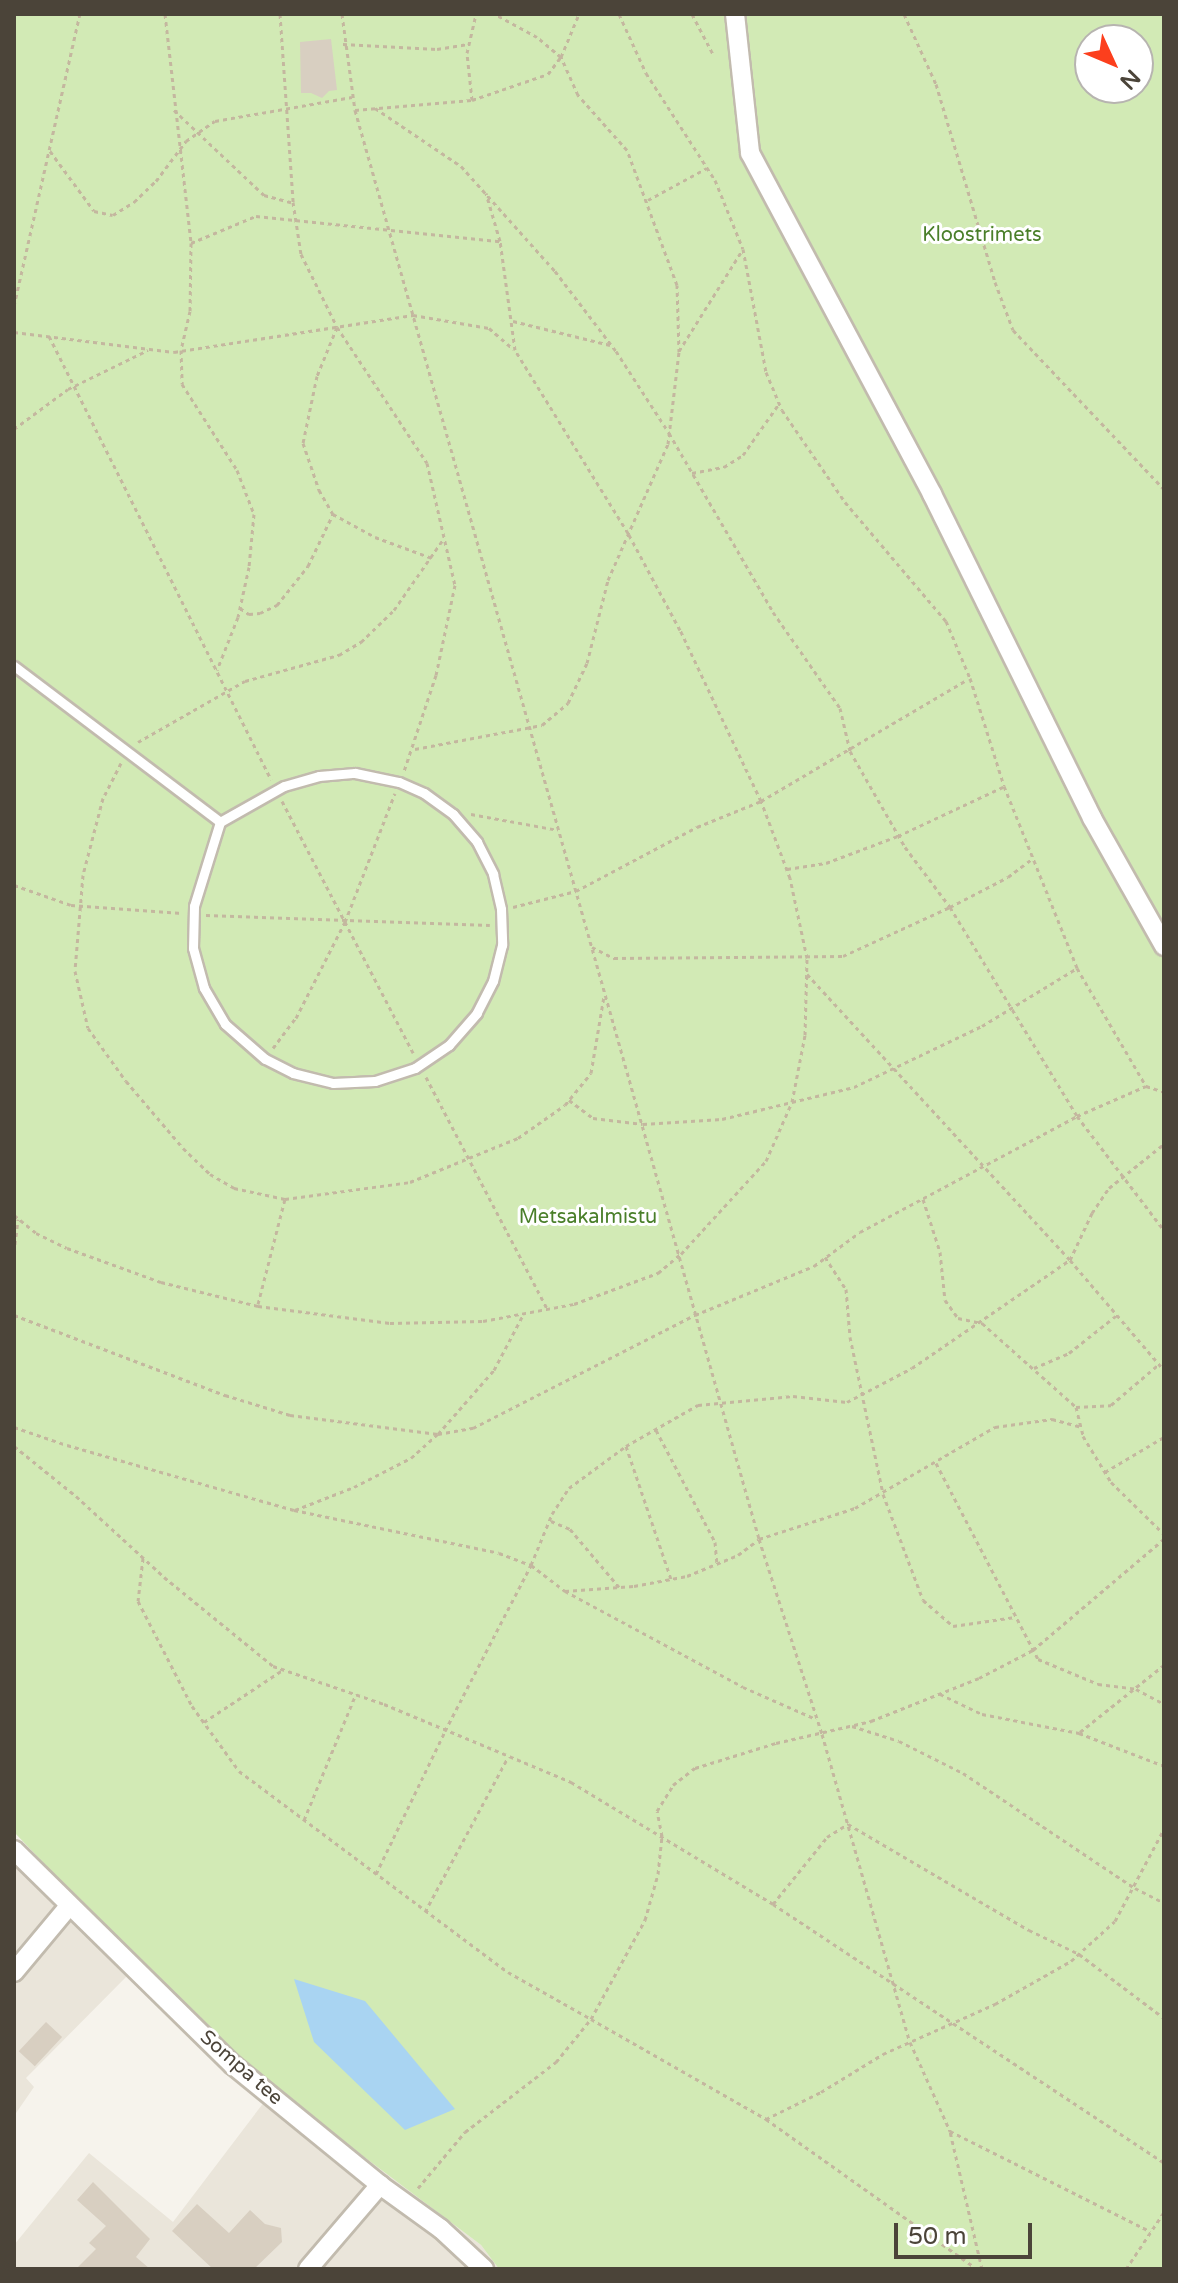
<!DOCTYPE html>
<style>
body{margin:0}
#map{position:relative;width:1178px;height:2283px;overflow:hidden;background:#f6f3ec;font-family:"Varela Round",sans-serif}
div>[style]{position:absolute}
.residential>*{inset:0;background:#eae5da}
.green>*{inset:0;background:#d2eab5}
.water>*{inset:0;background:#a9d4f2}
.building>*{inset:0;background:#d8cfc1;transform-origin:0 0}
.path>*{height:3px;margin-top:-1.5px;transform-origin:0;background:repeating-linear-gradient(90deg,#c4b79f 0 4px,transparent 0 8px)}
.roads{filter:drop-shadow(2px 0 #c2bbae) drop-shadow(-2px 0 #c2bbae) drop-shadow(0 2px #c2bbae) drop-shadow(0 -2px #c2bbae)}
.service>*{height:9px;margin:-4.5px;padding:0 4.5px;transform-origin:4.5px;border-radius:4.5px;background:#fff}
.minor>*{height:18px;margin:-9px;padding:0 9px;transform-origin:9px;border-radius:9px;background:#fff}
span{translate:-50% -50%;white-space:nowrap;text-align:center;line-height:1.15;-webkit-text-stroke:6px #fff;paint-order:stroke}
.park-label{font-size:20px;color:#4a7f2a}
.street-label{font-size:20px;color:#4b4439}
.frame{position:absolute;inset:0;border:16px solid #4b4439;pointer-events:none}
.north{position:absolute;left:1074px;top:24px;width:80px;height:80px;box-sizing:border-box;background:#fff;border:2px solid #b7b4b0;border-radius:50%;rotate:134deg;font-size:22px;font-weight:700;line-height:32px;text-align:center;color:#4b4439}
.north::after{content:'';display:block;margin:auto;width:28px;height:36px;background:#fc3f1d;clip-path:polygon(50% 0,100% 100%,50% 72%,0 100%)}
.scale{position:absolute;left:894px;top:2223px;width:138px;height:36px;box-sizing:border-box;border:4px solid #4b4439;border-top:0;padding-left:10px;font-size:24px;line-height:28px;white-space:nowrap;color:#4b4439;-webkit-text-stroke:6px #fff;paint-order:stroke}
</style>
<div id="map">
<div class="residential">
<i style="clip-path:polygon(14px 1863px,127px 1976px,26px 2078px,34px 2087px,14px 2116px)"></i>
<i style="clip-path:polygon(274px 2089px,481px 2245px,499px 2269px,14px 2269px,14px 2245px,89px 2153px,173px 2222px)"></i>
</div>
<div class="green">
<i style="clip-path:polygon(evenodd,14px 14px,1164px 14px,1164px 2269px,499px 2269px,481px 2245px,274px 2089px,169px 1995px,14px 1832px,14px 14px,1090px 40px,1138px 40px,1138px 88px,1090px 88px,1090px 40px)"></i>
</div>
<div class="water">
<i style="clip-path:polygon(294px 1979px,365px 2001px,455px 2109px,405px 2130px,314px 2042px)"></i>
</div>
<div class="building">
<i style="clip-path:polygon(331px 39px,337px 90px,329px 91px,322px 98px,311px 93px,301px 93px,300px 42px)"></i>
<i style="left:46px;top:2022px;width:22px;height:40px;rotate:43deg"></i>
<i style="clip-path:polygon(93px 2182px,150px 2239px,136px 2257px,150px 2269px,76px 2269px,96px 2249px,89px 2243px,106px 2226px,77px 2200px)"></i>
<i style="clip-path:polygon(197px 2204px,229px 2233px,250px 2210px,265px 2224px,281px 2228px,282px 2242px,254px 2269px,213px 2269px,172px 2231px)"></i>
</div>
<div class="path">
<i style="left:165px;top:14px;width:230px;rotate:83.5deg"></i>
<i style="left:191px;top:243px;width:68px;rotate:90.8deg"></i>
<i style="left:190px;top:311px;width:40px;rotate:103deg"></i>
<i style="left:181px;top:350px;width:34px;rotate:88deg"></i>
<i style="left:182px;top:384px;width:102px;rotate:57.4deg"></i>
<i style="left:237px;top:470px;width:47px;rotate:68.9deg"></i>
<i style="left:254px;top:514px;width:53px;rotate:95.4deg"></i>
<i style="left:249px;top:567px;width:51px;rotate:102.4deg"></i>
<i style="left:238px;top:617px;width:57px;rotate:111.6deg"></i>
<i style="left:280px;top:14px;width:188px;rotate:86deg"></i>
<i style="left:293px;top:202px;width:53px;rotate:81.3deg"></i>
<i style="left:301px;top:254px;width:81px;rotate:63.7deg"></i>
<i style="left:337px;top:327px;width:163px;rotate:56.5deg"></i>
<i style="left:427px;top:463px;width:125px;rotate:77.1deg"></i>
<i style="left:455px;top:585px;width:92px;rotate:101.9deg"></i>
<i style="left:436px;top:675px;width:101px;rotate:108.4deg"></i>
<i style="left:342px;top:14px;width:97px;rotate:82.3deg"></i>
<i style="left:355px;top:110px;width:1485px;rotate:74.21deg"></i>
<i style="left:759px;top:1539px;width:205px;rotate:72.1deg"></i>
<i style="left:822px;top:1734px;width:320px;rotate:74.1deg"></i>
<i style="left:910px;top:2042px;width:98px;rotate:65.8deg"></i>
<i style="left:619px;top:14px;width:65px;rotate:65.4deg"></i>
<i style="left:646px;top:73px;width:127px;rotate:57.2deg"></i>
<i style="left:715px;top:180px;width:74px;rotate:67.9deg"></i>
<i style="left:743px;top:249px;width:125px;rotate:79.4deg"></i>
<i style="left:766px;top:372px;width:41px;rotate:67.2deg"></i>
<i style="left:782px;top:410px;width:112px;rotate:55.6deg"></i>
<i style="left:845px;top:502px;width:156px;rotate:49.7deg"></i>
<i style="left:946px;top:621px;width:62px;rotate:67.2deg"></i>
<i style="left:970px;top:678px;width:113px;rotate:72.5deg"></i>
<i style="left:1004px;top:786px;width:196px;rotate:68.1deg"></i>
<i style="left:1077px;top:968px;width:137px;rotate:59.7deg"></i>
<i style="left:1146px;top:1086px;width:19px;rotate:18deg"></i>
<i style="left:692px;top:14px;width:45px;rotate:62.3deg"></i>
<i style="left:904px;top:14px;width:77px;rotate:65.4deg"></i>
<i style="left:936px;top:84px;width:207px;rotate:73.4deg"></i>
<i style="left:995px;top:282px;width:51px;rotate:69.4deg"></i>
<i style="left:1013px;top:330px;width:219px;rotate:46.5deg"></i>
<i style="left:343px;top:44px;width:94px;rotate:3deg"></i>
<i style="left:437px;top:49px;width:33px;rotate:-9deg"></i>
<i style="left:472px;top:100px;width:47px;rotate:-96.1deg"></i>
<i style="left:467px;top:53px;width:40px;rotate:-77deg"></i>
<i style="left:375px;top:108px;width:104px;rotate:34deg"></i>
<i style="left:461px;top:166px;width:141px;rotate:48.2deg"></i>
<i style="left:555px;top:271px;width:101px;rotate:52.7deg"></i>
<i style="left:616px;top:351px;width:98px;rotate:57.1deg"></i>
<i style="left:669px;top:433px;width:207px;rotate:59.8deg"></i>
<i style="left:773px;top:612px;width:117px;rotate:55.1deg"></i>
<i style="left:840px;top:708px;width:44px;rotate:76.9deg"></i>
<i style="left:850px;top:751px;width:111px;rotate:60.2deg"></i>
<i style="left:905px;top:847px;width:75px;rotate:53.1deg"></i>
<i style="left:950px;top:907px;width:245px;rotate:58.7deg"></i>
<i style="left:1077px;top:1116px;width:143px;rotate:52.7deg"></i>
<i style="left:174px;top:110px;width:124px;rotate:43.4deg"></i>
<i style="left:264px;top:195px;width:28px;rotate:15deg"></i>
<i style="left:355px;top:110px;width:117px;rotate:-4.9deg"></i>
<i style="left:472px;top:100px;width:80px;rotate:-18.9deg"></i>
<i style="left:548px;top:74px;width:21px;rotate:-53deg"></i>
<i style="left:561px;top:57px;width:47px;rotate:-67.3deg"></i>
<i style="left:50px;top:151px;width:74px;rotate:53.7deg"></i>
<i style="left:94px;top:211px;width:19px;rotate:12deg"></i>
<i style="left:113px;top:215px;width:25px;rotate:-32deg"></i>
<i style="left:134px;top:202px;width:30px;rotate:-44deg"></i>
<i style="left:156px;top:181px;width:50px;rotate:-53.1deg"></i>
<i style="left:186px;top:141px;width:35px;rotate:-35deg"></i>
<i style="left:215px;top:121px;width:139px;rotate:-9.9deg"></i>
<i style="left:648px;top:200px;width:67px;rotate:-28.5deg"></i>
<i style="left:191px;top:243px;width:70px;rotate:-22.6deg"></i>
<i style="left:256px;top:216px;width:245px;rotate:5.9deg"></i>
<i style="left:14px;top:306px;width:299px;rotate:-77.3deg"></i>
<i style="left:513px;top:321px;width:100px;rotate:13.9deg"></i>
<i style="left:337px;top:327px;width:53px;rotate:112.2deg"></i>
<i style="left:317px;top:376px;width:68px;rotate:101.8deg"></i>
<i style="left:303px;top:443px;width:50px;rotate:71.2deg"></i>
<i style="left:319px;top:490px;width:28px;rotate:60deg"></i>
<i style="left:333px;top:514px;width:48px;rotate:28.7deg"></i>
<i style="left:375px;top:537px;width:61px;rotate:20.2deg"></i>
<i style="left:14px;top:332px;width:161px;rotate:7.1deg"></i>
<i style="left:174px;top:352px;width:242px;rotate:-8.8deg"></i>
<i style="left:413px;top:315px;width:77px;rotate:9.7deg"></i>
<i style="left:489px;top:328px;width:32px;rotate:41deg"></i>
<i style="left:49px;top:336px;width:496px;rotate:63.4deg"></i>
<i style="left:679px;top:351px;width:120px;rotate:-57.9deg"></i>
<i style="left:14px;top:429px;width:67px;rotate:-36.5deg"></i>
<i style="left:68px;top:389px;width:89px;rotate:-26deg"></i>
<i style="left:692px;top:473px;width:33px;rotate:-11deg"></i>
<i style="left:724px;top:467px;width:22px;rotate:-32deg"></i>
<i style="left:743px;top:455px;width:61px;rotate:-55deg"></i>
<i style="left:240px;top:608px;width:11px;rotate:34deg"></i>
<i style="left:249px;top:614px;width:11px;rotate:-5deg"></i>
<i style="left:260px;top:613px;width:19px;rotate:-25deg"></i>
<i style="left:277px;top:605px;width:50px;rotate:-51.5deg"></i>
<i style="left:308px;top:566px;width:58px;rotate:-64.3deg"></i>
<i style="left:138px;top:742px;width:123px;rotate:-29.7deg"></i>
<i style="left:245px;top:681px;width:98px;rotate:-15.5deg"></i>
<i style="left:339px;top:655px;width:26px;rotate:-31deg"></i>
<i style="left:361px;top:642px;width:46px;rotate:-44.1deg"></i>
<i style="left:394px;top:610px;width:88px;rotate:-55.2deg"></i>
<i style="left:415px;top:749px;width:129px;rotate:-10.7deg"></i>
<i style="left:542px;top:725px;width:34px;rotate:-40deg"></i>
<i style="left:568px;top:703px;width:44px;rotate:-64.6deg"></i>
<i style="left:587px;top:663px;width:86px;rotate:-75.8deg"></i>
<i style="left:608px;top:580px;width:149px;rotate:-66.2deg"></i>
<i style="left:668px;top:444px;width:93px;rotate:-83.2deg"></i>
<i style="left:679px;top:352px;width:67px;rotate:-91.7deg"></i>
<i style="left:677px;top:285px;width:144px;rotate:-110.3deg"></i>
<i style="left:627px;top:150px;width:74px;rotate:-131.7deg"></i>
<i style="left:578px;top:95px;width:42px;rotate:-114.1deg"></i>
<i style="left:561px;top:57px;width:31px;rotate:-140deg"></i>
<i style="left:537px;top:37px;width:48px;rotate:-151.3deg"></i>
<i style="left:121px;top:763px;width:39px;rotate:117deg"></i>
<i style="left:103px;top:798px;width:80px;rotate:104.6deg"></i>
<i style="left:83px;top:875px;width:96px;rotate:94.8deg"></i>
<i style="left:75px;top:971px;width:58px;rotate:77.2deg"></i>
<i style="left:88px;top:1028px;width:65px;rotate:54.4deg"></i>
<i style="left:126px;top:1081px;width:88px;rotate:49.6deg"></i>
<i style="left:183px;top:1148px;width:37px;rotate:44deg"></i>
<i style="left:210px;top:1174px;width:28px;rotate:30deg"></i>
<i style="left:234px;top:1188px;width:52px;rotate:12.2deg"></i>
<i style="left:285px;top:1199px;width:126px;rotate:-7.7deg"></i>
<i style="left:410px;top:1182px;width:117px;rotate:-22.2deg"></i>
<i style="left:518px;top:1138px;width:57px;rotate:-35.1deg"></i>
<i style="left:565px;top:1105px;width:41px;rotate:-50.9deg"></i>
<i style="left:591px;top:1073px;width:78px;rotate:-80.4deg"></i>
<i style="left:282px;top:801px;width:284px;rotate:62.5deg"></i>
<i style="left:471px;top:814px;width:88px;rotate:10.4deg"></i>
<i style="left:787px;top:869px;width:39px;rotate:-9deg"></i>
<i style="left:826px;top:863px;width:77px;rotate:-20.6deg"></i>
<i style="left:898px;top:836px;width:116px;rotate:-25deg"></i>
<i style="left:14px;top:885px;width:60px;rotate:19.3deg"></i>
<i style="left:71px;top:905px;width:111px;rotate:4.1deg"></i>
<i style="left:513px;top:907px;width:65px;rotate:-14.3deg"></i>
<i style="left:576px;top:891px;width:137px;rotate:-27.9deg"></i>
<i style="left:697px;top:827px;width:69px;rotate:-22.1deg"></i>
<i style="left:761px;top:801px;width:240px;rotate:-30.5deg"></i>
<i style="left:206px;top:915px;width:284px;rotate:2deg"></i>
<i style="left:592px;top:947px;width:25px;rotate:27deg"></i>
<i style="left:614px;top:958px;width:229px;rotate:-0.5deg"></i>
<i style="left:843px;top:956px;width:118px;rotate:-24.6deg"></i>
<i style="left:950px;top:907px;width:65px;rotate:-27.3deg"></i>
<i style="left:1008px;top:877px;width:31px;rotate:-37deg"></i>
<i style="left:807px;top:974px;width:389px;rotate:47.4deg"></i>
<i style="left:1070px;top:1260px;width:145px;rotate:49.5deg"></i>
<i style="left:273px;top:1048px;width:38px;rotate:-53deg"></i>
<i style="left:296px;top:1018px;width:108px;rotate:-63deg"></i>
<i style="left:345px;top:922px;width:138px;rotate:-68.8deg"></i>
<i style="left:426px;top:1077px;width:261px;rotate:62.4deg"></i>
<i style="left:569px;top:1100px;width:30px;rotate:37deg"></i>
<i style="left:593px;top:1118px;width:50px;rotate:6.8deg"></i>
<i style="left:643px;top:1124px;width:79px;rotate:-3.6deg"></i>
<i style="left:722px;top:1119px;width:136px;rotate:-13.6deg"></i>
<i style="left:854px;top:1087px;width:142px;rotate:-25.5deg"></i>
<i style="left:982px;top:1026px;width:111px;rotate:-31.4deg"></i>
<i style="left:923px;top:1199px;width:56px;rotate:72.2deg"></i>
<i style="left:940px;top:1252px;width:48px;rotate:84.1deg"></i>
<i style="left:945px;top:1300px;width:22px;rotate:54deg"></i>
<i style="left:958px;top:1318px;width:25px;rotate:12deg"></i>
<i style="left:982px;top:1323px;width:126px;rotate:41.8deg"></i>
<i style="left:1076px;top:1407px;width:30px;rotate:76deg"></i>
<i style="left:1083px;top:1436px;width:54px;rotate:58.7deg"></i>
<i style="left:1111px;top:1482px;width:74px;rotate:44.5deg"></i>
<i style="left:14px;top:1215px;width:28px;rotate:39deg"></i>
<i style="left:36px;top:1233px;width:34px;rotate:26deg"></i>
<i style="left:67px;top:1248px;width:100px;rotate:19.9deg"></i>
<i style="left:161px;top:1282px;width:100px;rotate:13.9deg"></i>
<i style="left:258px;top:1306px;width:133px;rotate:7.3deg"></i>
<i style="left:390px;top:1323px;width:93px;rotate:-1.2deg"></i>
<i style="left:483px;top:1321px;width:93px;rotate:-10.6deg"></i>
<i style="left:574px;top:1304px;width:90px;rotate:-20.3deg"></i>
<i style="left:658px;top:1273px;width:30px;rotate:-40deg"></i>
<i style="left:681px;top:1254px;width:126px;rotate:-47.6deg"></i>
<i style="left:766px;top:1161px;width:64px;rotate:-66.2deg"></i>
<i style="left:792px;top:1102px;width:68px;rotate:-79deg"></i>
<i style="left:805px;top:1035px;width:77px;rotate:-88.5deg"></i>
<i style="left:807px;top:958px;width:82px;rotate:-102deg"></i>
<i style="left:790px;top:878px;width:82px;rotate:-110.6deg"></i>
<i style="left:761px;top:801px;width:189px;rotate:-115.3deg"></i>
<i style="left:680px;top:630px;width:110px;rotate:-118.2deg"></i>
<i style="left:628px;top:533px;width:215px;rotate:-121.7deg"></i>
<i style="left:515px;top:350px;width:110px;rotate:-97.8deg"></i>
<i style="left:500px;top:241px;width:50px;rotate:-106.3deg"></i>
<i style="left:14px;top:1252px;width:33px;rotate:-83deg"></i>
<i style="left:825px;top:1257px;width:38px;rotate:57deg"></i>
<i style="left:846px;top:1289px;width:48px;rotate:85.2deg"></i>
<i style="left:850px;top:1337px;width:160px;rotate:78.1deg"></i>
<i style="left:883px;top:1494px;width:113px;rotate:69.3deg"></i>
<i style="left:923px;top:1600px;width:40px;rotate:41deg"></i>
<i style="left:953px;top:1626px;width:63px;rotate:-8.3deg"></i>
<i style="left:14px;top:1275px;width:5px;rotate:90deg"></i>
<i style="left:258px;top:1304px;width:108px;rotate:-75.6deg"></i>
<i style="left:14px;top:1315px;width:226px;rotate:20.8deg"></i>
<i style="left:225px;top:1395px;width:68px;rotate:17.1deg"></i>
<i style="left:290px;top:1415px;width:149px;rotate:7.3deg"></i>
<i style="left:438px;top:1434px;width:36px;rotate:-10deg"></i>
<i style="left:473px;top:1428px;width:249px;rotate:-27deg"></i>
<i style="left:695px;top:1315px;width:129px;rotate:-22.4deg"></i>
<i style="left:814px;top:1266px;width:57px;rotate:-36.5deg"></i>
<i style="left:860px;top:1232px;width:246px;rotate:-28.1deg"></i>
<i style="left:1077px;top:1116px;width:75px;rotate:-23.5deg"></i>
<i style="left:1034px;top:1368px;width:38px;rotate:-23deg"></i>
<i style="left:1069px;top:1353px;width:61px;rotate:-38.4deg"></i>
<i style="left:1076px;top:1407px;width:35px;rotate:-3deg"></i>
<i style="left:1111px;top:1405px;width:63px;rotate:-40.5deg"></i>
<i style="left:14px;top:1427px;width:56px;rotate:18.8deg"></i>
<i style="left:67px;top:1445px;width:236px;rotate:16deg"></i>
<i style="left:294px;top:1510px;width:209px;rotate:11.8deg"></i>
<i style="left:499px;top:1553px;width:34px;rotate:21deg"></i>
<i style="left:531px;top:1565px;width:43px;rotate:37.4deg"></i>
<i style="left:565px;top:1591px;width:202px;rotate:28.3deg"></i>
<i style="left:743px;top:1687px;width:80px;rotate:23.7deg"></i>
<i style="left:656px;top:1430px;width:127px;rotate:62.2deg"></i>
<i style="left:715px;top:1542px;width:22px;rotate:85deg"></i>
<i style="left:14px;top:1446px;width:80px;rotate:38.9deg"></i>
<i style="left:76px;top:1496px;width:120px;rotate:42.6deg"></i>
<i style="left:164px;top:1577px;width:141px;rotate:39.2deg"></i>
<i style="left:273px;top:1666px;width:117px;rotate:18.9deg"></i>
<i style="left:384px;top:1704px;width:203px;rotate:22.6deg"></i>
<i style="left:571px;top:1782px;width:236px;rotate:31.1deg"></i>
<i style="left:773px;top:1904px;width:469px;rotate:33.5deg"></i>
<i style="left:626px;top:1446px;width:140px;rotate:71.3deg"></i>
<i style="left:936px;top:1463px;width:221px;rotate:62.5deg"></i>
<i style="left:1038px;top:1659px;width:65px;rotate:22.6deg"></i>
<i style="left:1098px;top:1684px;width:38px;rotate:7deg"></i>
<i style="left:1136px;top:1689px;width:32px;rotate:28deg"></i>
<i style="left:1105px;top:1472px;width:69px;rotate:-30.7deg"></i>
<i style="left:295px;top:1510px;width:63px;rotate:-21.3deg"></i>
<i style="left:354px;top:1487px;width:64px;rotate:-27deg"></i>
<i style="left:411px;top:1458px;width:36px;rotate:-42deg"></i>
<i style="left:438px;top:1434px;width:85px;rotate:-48.8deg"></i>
<i style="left:494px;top:1370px;width:64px;rotate:-62.2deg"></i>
<i style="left:551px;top:1521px;width:21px;rotate:23deg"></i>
<i style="left:570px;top:1529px;width:76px;rotate:49.8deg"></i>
<i style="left:143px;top:1558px;width:43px;rotate:96.6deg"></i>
<i style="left:138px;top:1601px;width:118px;rotate:62.8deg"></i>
<i style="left:192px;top:1706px;width:80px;rotate:54.1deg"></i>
<i style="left:239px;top:1771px;width:336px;rotate:36.8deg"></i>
<i style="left:508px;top:1972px;width:95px;rotate:29.5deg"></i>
<i style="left:591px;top:2019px;width:113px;rotate:-61.4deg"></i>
<i style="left:645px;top:1920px;width:48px;rotate:-74.2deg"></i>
<i style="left:658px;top:1874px;width:38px;rotate:-84deg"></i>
<i style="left:662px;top:1836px;width:25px;rotate:-101deg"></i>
<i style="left:657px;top:1811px;width:31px;rotate:-58deg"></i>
<i style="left:673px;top:1785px;width:28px;rotate:-38deg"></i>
<i style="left:695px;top:1768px;width:85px;rotate:-17.2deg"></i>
<i style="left:776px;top:1743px;width:98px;rotate:-13deg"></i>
<i style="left:871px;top:1721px;width:116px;rotate:-21.7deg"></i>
<i style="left:979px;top:1678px;width:61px;rotate:-27.4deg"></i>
<i style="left:1033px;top:1650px;width:172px;rotate:-40.3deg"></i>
<i style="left:565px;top:1591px;width:69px;rotate:-4.1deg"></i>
<i style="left:634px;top:1586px;width:54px;rotate:-10.7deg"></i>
<i style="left:687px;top:1576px;width:55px;rotate:-22.4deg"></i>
<i style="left:738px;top:1555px;width:26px;rotate:-37deg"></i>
<i style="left:759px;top:1539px;width:101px;rotate:-17.9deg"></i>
<i style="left:855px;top:1508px;width:162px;rotate:-30.1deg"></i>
<i style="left:995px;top:1427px;width:58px;rotate:-8deg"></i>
<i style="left:1052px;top:1419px;width:30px;rotate:15deg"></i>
<i style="left:940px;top:1694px;width:47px;rotate:25.5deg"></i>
<i style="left:982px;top:1714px;width:99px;rotate:11.1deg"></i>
<i style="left:1079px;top:1733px;width:91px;rotate:21.2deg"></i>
<i style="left:204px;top:1722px;width:96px;rotate:-33.5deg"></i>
<i style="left:852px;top:1726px;width:49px;rotate:17.7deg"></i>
<i style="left:899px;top:1741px;width:72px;rotate:26.6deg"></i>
<i style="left:963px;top:1773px;width:207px;rotate:33.8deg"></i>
<i style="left:1135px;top:1888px;width:33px;rotate:27deg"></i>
<i style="left:1080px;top:1732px;width:107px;rotate:-38.6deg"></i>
<i style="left:304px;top:1820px;width:136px;rotate:-67.6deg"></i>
<i style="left:376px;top:1874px;width:159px;rotate:-64.2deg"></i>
<i style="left:445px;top:1731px;width:187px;rotate:-62.6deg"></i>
<i style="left:531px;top:1565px;width:55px;rotate:-67.6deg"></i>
<i style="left:552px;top:1514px;width:31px;rotate:-57deg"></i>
<i style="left:569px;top:1488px;width:71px;rotate:-36.4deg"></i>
<i style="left:626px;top:1446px;width:83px;rotate:-29.7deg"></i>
<i style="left:698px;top:1405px;width:95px;rotate:-5.4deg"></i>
<i style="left:793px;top:1396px;width:54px;rotate:6.3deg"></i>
<i style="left:847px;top:1402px;width:73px;rotate:-27.6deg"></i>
<i style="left:912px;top:1368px;width:191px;rotate:-34.4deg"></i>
<i style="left:1070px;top:1260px;width:52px;rotate:-64.9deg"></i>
<i style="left:1092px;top:1213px;width:30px;rotate:-56deg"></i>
<i style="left:1109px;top:1188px;width:70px;rotate:-38.7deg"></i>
<i style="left:773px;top:1904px;width:86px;rotate:-51.1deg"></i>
<i style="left:827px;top:1837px;width:25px;rotate:-32deg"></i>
<i style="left:848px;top:1824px;width:210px;rotate:30.4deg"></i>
<i style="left:1029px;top:1930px;width:55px;rotate:25.6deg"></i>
<i style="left:1079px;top:1954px;width:106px;rotate:37deg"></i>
<i style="left:425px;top:1912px;width:176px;rotate:-61.8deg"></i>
<i style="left:766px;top:2119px;width:61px;rotate:-26.1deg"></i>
<i style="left:821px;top:2092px;width:73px;rotate:-31.5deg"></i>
<i style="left:883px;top:2054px;width:123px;rotate:-24.1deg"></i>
<i style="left:995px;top:2004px;width:87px;rotate:-29.5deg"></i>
<i style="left:1071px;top:1961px;width:59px;rotate:-42.3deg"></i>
<i style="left:1115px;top:1921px;width:104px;rotate:-62deg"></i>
<i style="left:418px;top:2188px;width:73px;rotate:-50deg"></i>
<i style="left:465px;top:2132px;width:115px;rotate:-37.6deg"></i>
<i style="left:556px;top:2062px;width:55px;rotate:-50.9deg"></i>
<i style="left:591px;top:2019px;width:202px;rotate:29.7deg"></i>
<i style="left:766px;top:2119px;width:259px;rotate:35.4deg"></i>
<i style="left:982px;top:2269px;width:142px;rotate:-103.1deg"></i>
<i style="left:950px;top:2131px;width:224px;rotate:26.6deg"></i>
<i style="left:1126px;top:2269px;width:69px;rotate:-56.3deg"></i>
</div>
<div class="roads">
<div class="service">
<i style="left:14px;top:666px;width:258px;rotate:37.1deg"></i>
<i style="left:355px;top:773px;width:45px;rotate:11.6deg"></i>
<i style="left:399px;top:782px;width:27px;rotate:24deg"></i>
<i style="left:424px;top:793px;width:36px;rotate:36deg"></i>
<i style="left:453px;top:814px;width:37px;rotate:49deg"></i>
<i style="left:477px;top:842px;width:36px;rotate:63deg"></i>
<i style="left:493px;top:874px;width:36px;rotate:77deg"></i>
<i style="left:501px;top:909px;width:36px;rotate:88deg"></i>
<i style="left:502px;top:945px;width:37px;rotate:104deg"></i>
<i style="left:493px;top:981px;width:36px;rotate:117deg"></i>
<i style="left:477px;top:1013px;width:43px;rotate:131.2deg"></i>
<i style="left:449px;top:1045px;width:41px;rotate:145.9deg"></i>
<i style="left:415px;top:1068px;width:42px;rotate:162deg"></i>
<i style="left:375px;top:1081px;width:42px;rotate:177.3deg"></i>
<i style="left:333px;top:1083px;width:41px;rotate:-166deg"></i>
<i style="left:293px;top:1073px;width:31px;rotate:-153deg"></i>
<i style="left:265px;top:1059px;width:53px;rotate:-138.8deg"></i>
<i style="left:225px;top:1024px;width:42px;rotate:-120.3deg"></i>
<i style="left:204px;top:988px;width:41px;rotate:-105.4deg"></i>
<i style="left:193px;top:948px;width:42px;rotate:-88.6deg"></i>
<i style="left:194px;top:906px;width:88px;rotate:-72.8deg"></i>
<i style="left:220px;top:822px;width:73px;rotate:-29.4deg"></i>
<i style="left:284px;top:786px;width:36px;rotate:-16deg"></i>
<i style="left:319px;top:776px;width:36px;rotate:-5deg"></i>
</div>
<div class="minor">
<i style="left:735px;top:14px;width:140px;rotate:83.8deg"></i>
<i style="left:750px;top:153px;width:387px;rotate:61.9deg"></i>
<i style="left:932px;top:494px;width:361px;rotate:63.7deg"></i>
<i style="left:1092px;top:818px;width:147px;rotate:60.6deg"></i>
<i style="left:14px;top:1850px;width:307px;rotate:44.5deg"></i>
<i style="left:233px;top:2065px;width:190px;rotate:39.2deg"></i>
<i style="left:380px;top:2185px;width:75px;rotate:35.8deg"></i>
<i style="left:441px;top:2229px;width:59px;rotate:42.9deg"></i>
<i style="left:14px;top:1972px;width:86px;rotate:-50.2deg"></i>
<i style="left:308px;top:2269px;width:111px;rotate:-49.4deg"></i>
</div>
</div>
<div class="park-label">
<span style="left:982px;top:235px">Kloostrimets</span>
<span style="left:588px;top:1217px">Metsakalmistu</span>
</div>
<div class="street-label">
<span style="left:241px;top:2068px;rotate:41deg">Sompa tee</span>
</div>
<div class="frame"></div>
<div class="north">N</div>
<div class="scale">50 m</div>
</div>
